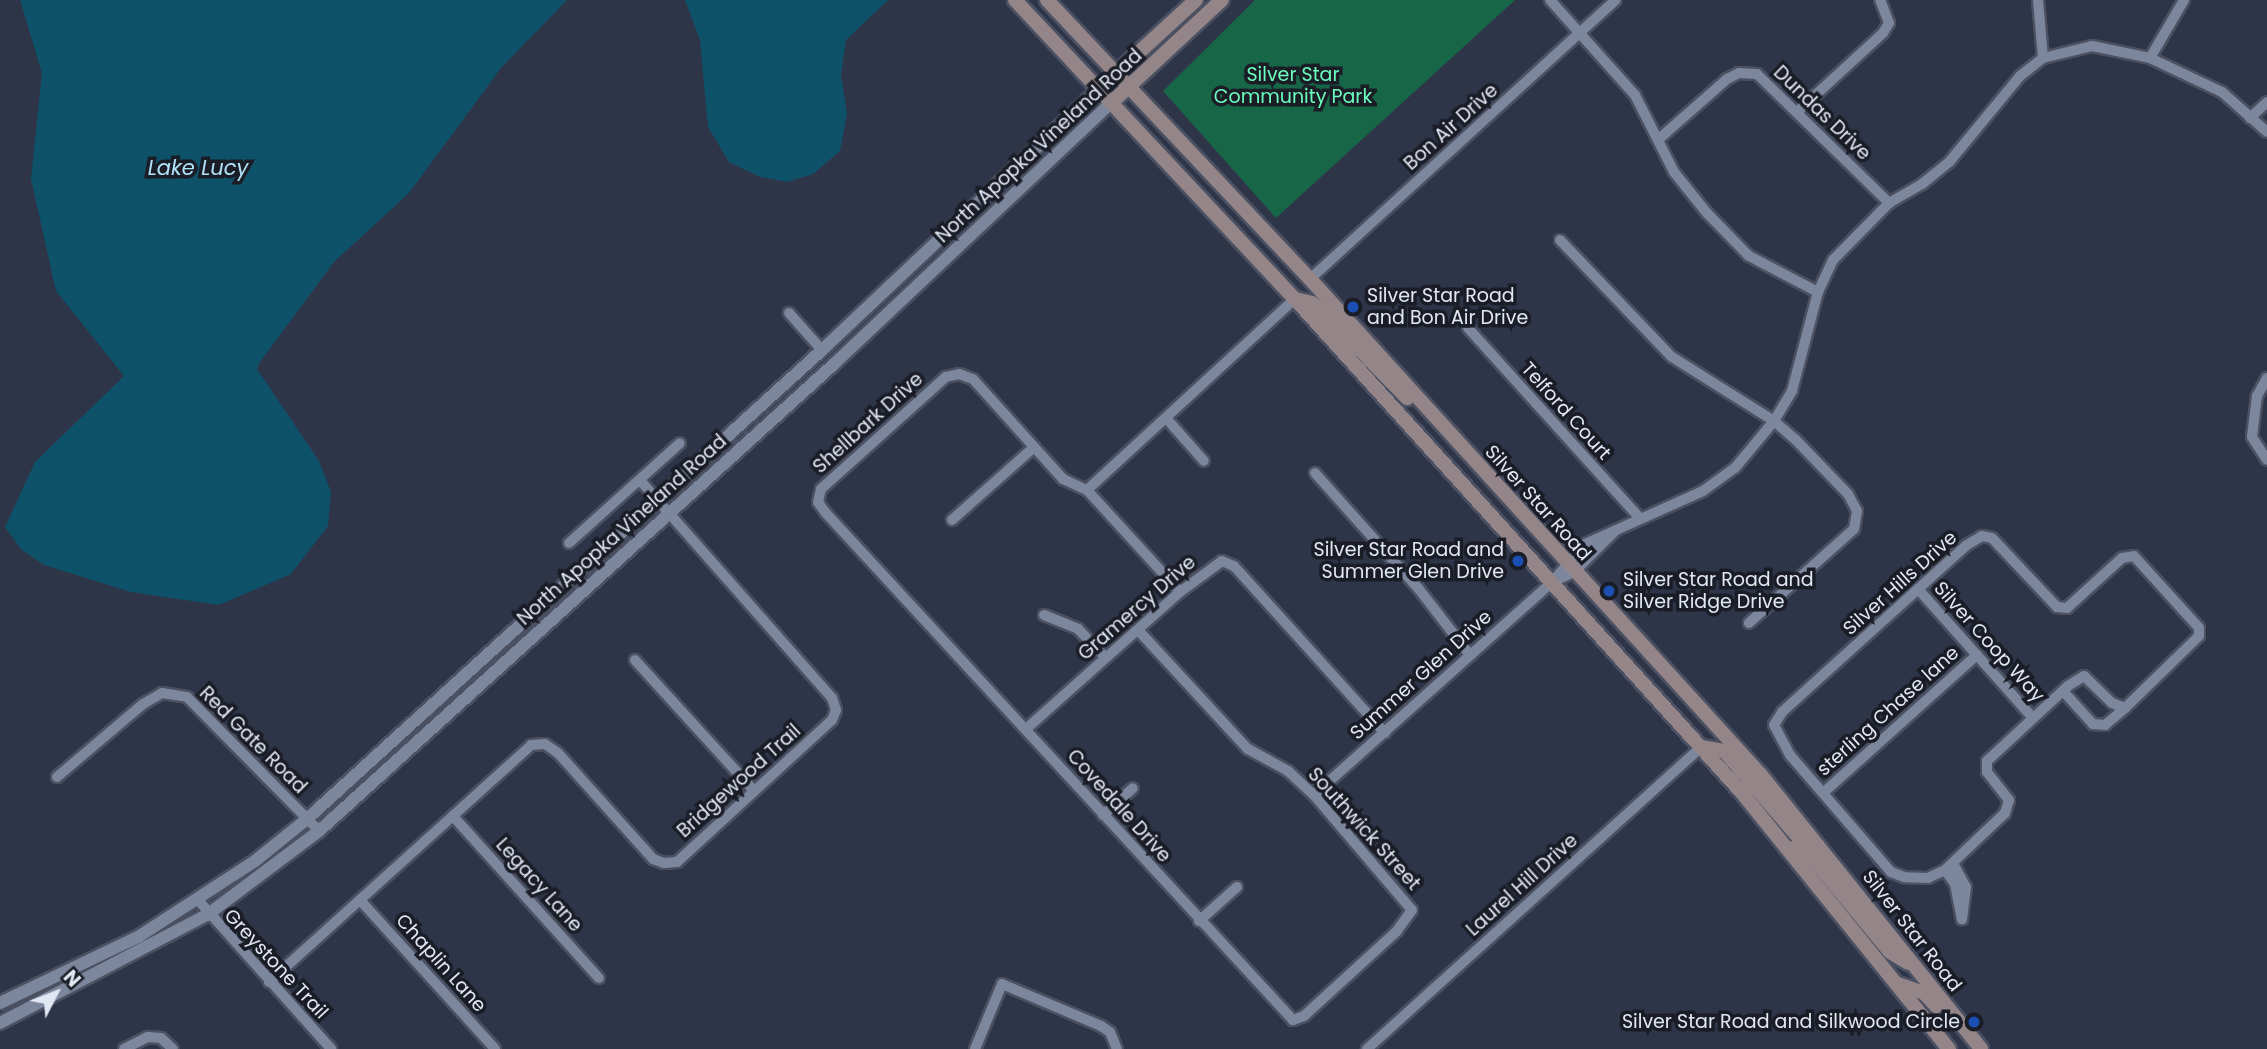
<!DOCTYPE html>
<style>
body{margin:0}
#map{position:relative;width:2267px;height:1049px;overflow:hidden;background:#2e3549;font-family:Poppins,sans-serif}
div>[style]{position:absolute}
.green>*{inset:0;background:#186648}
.water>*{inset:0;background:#0e526a}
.roads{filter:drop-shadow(2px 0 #4b5162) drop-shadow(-2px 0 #4b5162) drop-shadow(0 2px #4b5162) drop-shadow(0 -2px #4b5162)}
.minor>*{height:10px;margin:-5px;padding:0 5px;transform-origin:5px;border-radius:5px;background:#7c869d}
.tertiary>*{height:12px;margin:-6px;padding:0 6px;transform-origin:6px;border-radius:6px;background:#7c869d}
.secondary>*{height:14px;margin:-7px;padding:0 7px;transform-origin:7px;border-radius:7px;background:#948688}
.dots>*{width:19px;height:19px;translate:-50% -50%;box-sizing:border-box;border:4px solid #1a1d26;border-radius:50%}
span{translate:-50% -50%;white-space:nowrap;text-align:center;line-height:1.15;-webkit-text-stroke:7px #1a1d26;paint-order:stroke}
.park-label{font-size:19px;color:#6cfcbe}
.street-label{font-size:19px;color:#e2e7f4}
.poi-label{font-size:19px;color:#e2e7f4}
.left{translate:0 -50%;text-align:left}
.right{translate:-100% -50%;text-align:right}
.water-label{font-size:21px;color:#afe2f9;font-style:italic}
.north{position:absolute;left:21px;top:958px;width:70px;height:70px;-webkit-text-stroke:5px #1a1d26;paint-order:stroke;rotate:48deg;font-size:19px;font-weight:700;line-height:28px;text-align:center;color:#e2e7f4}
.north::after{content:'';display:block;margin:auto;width:24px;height:32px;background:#e2e7f4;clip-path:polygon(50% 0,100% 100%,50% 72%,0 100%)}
</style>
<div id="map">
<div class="green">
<i style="clip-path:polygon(1255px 0,1515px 0,1276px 218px,1163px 91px)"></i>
</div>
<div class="water">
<i style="clip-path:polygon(20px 0,567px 0,501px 68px,409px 193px,334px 262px,260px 362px,257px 369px,319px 461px,331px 492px,328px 526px,291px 574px,219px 605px,131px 592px,44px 565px,21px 549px,5px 527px,35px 462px,124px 376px,56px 291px,31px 179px,42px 73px)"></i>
<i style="clip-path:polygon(685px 0,888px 0,846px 40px,841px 75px,847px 114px,840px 151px,813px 174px,787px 182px,760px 177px,729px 162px,708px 127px,700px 40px)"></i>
</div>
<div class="roads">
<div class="minor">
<i style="left:1550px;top:0;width:127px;rotate:48.2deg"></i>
<i style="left:1635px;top:95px;width:86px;rotate:63.1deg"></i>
<i style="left:1674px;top:172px;width:53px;rotate:51.2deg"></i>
<i style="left:1707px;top:213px;width:60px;rotate:45.7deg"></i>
<i style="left:1749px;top:256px;width:78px;rotate:27.6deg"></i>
<i style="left:2038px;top:0;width:58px;rotate:85.1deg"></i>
<i style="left:2150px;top:58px;width:67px;rotate:-59.6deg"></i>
<i style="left:1797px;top:112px;width:117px;rotate:-42.6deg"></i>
<i style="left:1883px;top:33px;width:12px;rotate:-59deg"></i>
<i style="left:1889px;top:23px;width:25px;rotate:-111deg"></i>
<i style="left:2250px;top:118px;width:23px;rotate:-43deg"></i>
<i style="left:1660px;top:138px;width:89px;rotate:-41.4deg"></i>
<i style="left:1727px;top:79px;width:13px;rotate:-27deg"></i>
<i style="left:1739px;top:73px;width:18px;rotate:3deg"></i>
<i style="left:1757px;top:74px;width:185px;rotate:44.3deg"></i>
<i style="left:1560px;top:240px;width:162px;rotate:46.3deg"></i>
<i style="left:1672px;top:357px;width:120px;rotate:32.1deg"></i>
<i style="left:1774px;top:421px;width:28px;rotate:41deg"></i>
<i style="left:1795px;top:439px;width:76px;rotate:46.1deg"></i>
<i style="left:1848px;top:494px;width:19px;rotate:62deg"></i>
<i style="left:1857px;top:511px;width:18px;rotate:99deg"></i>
<i style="left:1854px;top:529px;width:141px;rotate:138.2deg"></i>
<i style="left:1310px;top:279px;width:414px;rotate:-42.4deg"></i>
<i style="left:789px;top:313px;width:50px;rotate:48.3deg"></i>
<i style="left:1468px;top:328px;width:255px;rotate:47.9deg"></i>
<i style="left:2267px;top:378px;width:21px;rotate:119deg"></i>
<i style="left:2257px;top:396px;width:41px;rotate:97deg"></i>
<i style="left:2252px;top:437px;width:27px;rotate:57deg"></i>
<i style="left:1166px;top:418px;width:57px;rotate:48.5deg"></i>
<i style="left:1315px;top:473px;width:154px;rotate:48.2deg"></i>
<i style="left:1418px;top:588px;width:85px;rotate:52.2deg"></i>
<i style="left:1087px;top:490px;width:282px;rotate:-42.6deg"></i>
<i style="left:952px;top:520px;width:108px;rotate:-41.6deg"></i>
<i style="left:1982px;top:536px;width:10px;rotate:11deg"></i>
<i style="left:1992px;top:538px;width:95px;rotate:46.7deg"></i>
<i style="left:2057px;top:607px;width:10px;rotate:6deg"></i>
<i style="left:2067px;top:608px;width:74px;rotate:-42.3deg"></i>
<i style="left:2122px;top:558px;width:12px;rotate:-9deg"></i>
<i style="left:2134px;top:556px;width:97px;rotate:47.9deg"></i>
<i style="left:2199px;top:628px;width:8px;rotate:90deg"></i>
<i style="left:2199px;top:636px;width:103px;rotate:135.8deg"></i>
<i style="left:2125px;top:708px;width:14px;rotate:-159deg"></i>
<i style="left:2112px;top:703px;width:39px;rotate:-136deg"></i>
<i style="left:2084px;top:676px;width:19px;rotate:148deg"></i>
<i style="left:2068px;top:686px;width:110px;rotate:137.2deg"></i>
<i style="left:1987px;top:761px;width:11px;rotate:90deg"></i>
<i style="left:1987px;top:772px;width:36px;rotate:52deg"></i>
<i style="left:2009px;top:800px;width:14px;rotate:107deg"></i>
<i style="left:2005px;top:813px;width:83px;rotate:136.5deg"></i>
<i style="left:1945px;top:870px;width:19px;rotate:155deg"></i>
<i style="left:1928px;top:878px;width:24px;rotate:-178deg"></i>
<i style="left:1904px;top:877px;width:14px;rotate:-159deg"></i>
<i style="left:1891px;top:872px;width:155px;rotate:-130.8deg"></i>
<i style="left:1790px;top:755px;width:34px;rotate:-118deg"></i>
<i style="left:1774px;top:725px;width:15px;rotate:-58deg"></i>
<i style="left:1782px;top:712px;width:249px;rotate:-42.1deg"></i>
<i style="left:1967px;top:545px;width:17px;rotate:-31deg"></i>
<i style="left:569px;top:543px;width:149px;rotate:-42deg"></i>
<i style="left:1552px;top:582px;width:24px;rotate:-24deg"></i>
<i style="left:1574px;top:572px;width:59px;rotate:-45deg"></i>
<i style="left:1918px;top:589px;width:173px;rotate:48.3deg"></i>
<i style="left:1044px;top:615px;width:37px;rotate:22deg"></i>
<i style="left:1078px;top:629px;width:40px;rotate:46deg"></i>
<i style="left:1138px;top:630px;width:162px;rotate:47.3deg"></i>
<i style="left:1248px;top:749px;width:46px;rotate:28.8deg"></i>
<i style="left:1288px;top:771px;width:35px;rotate:43deg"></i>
<i style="left:1314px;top:795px;width:151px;rotate:49.6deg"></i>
<i style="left:1412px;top:910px;width:26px;rotate:126deg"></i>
<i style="left:1397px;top:931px;width:126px;rotate:137.6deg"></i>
<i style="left:1304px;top:1016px;width:12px;rotate:160deg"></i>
<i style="left:1293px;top:1020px;width:691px;rotate:-132.65deg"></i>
<i style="left:825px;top:512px;width:12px;rotate:-125deg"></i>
<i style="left:818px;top:502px;width:13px;rotate:-77deg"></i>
<i style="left:821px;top:489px;width:168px;rotate:-41.9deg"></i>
<i style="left:946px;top:377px;width:13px;rotate:-13deg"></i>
<i style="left:959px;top:374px;width:15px;rotate:20deg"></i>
<i style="left:973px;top:379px;width:135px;rotate:48deg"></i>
<i style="left:1063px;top:479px;width:26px;rotate:25deg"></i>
<i style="left:1087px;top:490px;width:138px;rotate:47.6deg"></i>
<i style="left:635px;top:660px;width:177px;rotate:47.7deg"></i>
<i style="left:2063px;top:691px;width:45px;rotate:47.7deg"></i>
<i style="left:2093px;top:724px;width:12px;rotate:5deg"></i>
<i style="left:2105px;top:725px;width:26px;rotate:-40deg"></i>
<i style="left:1026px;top:729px;width:206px;rotate:-41.7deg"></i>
<i style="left:1180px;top:592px;width:52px;rotate:-36.4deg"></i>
<i style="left:1222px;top:561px;width:13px;rotate:23deg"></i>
<i style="left:1234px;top:566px;width:225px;rotate:47.9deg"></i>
<i style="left:57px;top:777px;width:113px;rotate:-40.3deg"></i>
<i style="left:143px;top:704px;width:22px;rotate:-30deg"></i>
<i style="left:162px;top:693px;width:25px;rotate:9deg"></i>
<i style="left:187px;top:697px;width:188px;rotate:45.4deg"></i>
<i style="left:1823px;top:793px;width:207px;rotate:-41.9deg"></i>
<i style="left:1314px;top:795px;width:319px;rotate:-41.8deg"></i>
<i style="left:1552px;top:582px;width:50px;rotate:-49deg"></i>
<i style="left:1585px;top:544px;width:129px;rotate:-24.2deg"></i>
<i style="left:1703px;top:491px;width:39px;rotate:-36deg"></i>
<i style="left:1735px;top:468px;width:61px;rotate:-50.3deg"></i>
<i style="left:1774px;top:421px;width:35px;rotate:-59deg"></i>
<i style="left:1792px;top:391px;width:102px;rotate:-75.3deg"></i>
<i style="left:1818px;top:292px;width:35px;rotate:-65deg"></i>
<i style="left:1833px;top:260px;width:80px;rotate:-45.5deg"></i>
<i style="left:1889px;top:203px;width:38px;rotate:-30deg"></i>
<i style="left:1922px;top:184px;width:36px;rotate:-39deg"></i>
<i style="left:1950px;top:161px;width:110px;rotate:-50.5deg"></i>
<i style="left:2020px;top:76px;width:29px;rotate:-38deg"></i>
<i style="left:2043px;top:58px;width:50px;rotate:-13.8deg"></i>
<i style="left:2092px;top:46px;width:59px;rotate:11.7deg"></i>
<i style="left:2150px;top:58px;width:80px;rotate:25.3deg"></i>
<i style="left:2222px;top:92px;width:60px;rotate:41.6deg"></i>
<i style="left:1103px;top:815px;width:40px;rotate:-42deg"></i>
<i style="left:453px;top:816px;width:218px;rotate:48deg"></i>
<i style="left:1953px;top:863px;width:27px;rotate:62deg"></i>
<i style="left:1966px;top:887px;width:32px;rotate:97deg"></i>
<i style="left:1945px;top:870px;width:17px;rotate:54deg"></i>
<i style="left:1955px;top:884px;width:36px;rotate:79deg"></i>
<i style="left:198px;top:900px;width:200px;rotate:48.2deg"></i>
<i style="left:360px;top:900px;width:201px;rotate:47.8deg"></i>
<i style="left:1199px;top:921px;width:51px;rotate:-41.8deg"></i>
<i style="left:269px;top:982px;width:353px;rotate:-42.1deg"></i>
<i style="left:531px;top:745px;width:14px;rotate:-4deg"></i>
<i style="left:545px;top:744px;width:16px;rotate:35deg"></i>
<i style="left:558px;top:753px;width:142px;rotate:48.1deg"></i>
<i style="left:653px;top:859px;width:12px;rotate:20deg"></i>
<i style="left:664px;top:863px;width:13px;rotate:-4deg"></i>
<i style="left:677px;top:862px;width:210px;rotate:-42.5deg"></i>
<i style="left:832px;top:720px;width:11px;rotate:-68deg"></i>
<i style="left:836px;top:710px;width:13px;rotate:-108deg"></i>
<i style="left:832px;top:698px;width:290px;rotate:-131.4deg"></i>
<i style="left:124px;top:1049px;width:27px;rotate:-27deg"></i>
<i style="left:148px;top:1037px;width:13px;rotate:4deg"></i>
<i style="left:161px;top:1038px;width:16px;rotate:43deg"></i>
<i style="left:975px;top:1049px;width:70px;rotate:-67.4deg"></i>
<i style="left:1002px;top:984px;width:108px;rotate:23deg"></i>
<i style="left:1101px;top:1026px;width:11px;rotate:34deg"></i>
<i style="left:1110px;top:1032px;width:18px;rotate:68deg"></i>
<i style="left:1367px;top:1049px;width:450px;rotate:-42.1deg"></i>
</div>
<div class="tertiary">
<i style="left:0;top:1003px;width:153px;rotate:-25.6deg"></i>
<i style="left:138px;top:937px;width:140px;rotate:-33deg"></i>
<i style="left:255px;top:861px;width:67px;rotate:-38.9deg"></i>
<i style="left:307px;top:819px;width:697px;rotate:-42.32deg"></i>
<i style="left:822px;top:350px;width:379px;rotate:-43.3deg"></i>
<i style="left:0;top:1023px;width:233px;rotate:-27.6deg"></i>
<i style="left:207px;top:915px;width:140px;rotate:-36.9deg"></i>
<i style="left:319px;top:831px;width:695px;rotate:-42.2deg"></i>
<i style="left:834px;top:364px;width:381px;rotate:-43.3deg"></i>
</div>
<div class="secondary">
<i style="left:1015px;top:0;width:410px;rotate:46.9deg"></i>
<i style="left:1295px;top:299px;width:668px;rotate:47.85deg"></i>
<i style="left:1743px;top:794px;width:328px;rotate:51.1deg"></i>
<i style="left:1047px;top:0;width:383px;rotate:46.7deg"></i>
<i style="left:1310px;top:279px;width:670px;rotate:47.72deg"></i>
<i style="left:1761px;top:775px;width:351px;rotate:51.2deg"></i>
<i style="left:1098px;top:90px;width:133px;rotate:-42.6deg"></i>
<i style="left:1111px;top:103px;width:151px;rotate:-42.9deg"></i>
<i style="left:1295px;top:299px;width:17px;rotate:13deg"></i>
<i style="left:1312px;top:303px;width:20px;rotate:41deg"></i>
<i style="left:1327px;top:316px;width:115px;rotate:45.7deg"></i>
<i style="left:1701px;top:747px;width:23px;rotate:10deg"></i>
<i style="left:1724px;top:751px;width:115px;rotate:49.2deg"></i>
<i style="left:1799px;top:838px;width:21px;rotate:23deg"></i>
<i style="left:1793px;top:848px;width:24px;rotate:30deg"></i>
<i style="left:1814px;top:860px;width:119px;rotate:50.4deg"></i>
<i style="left:1890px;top:952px;width:21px;rotate:31deg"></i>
<i style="left:1898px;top:984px;width:28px;rotate:19deg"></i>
<i style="left:1924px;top:993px;width:18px;rotate:47deg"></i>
</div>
</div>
<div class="dots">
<i style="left:1353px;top:307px;background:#1a4fb4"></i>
<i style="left:1518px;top:561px;background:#1a4fb4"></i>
<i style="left:1609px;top:591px;background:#1a4fb4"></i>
<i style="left:1974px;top:1022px;background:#1a4fb4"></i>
</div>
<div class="park-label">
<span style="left:1293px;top:86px">Silver Star<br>Community Park</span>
</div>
<div class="street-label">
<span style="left:1822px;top:113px;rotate:44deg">Dundas Drive</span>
<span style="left:1451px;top:127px;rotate:-42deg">Bon Air Drive</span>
<span style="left:1039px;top:146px;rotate:-43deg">North Apopka Vineland Road</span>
<span style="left:1566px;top:411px;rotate:48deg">Telford Court</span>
<span style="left:868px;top:423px;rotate:-42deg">Shellbark Drive</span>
<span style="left:1538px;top:503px;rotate:48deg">Silver Star Road</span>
<span style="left:622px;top:530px;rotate:-42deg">North Apopka Vineland Road</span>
<span style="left:1900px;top:583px;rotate:-42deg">Silver Hills Drive</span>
<span style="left:1137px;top:608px;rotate:-41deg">Gramercy Drive</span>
<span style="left:1989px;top:642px;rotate:48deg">Silver Coop Way</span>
<span style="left:1421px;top:675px;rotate:-42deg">Summer Glen Drive</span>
<span style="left:1888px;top:711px;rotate:-42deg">sterling Chase lane</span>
<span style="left:253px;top:740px;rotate:45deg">Red Gate Road</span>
<span style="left:739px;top:781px;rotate:-42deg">Bridgewood Trail</span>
<span style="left:1119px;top:806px;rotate:48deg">Covedale Drive</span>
<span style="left:1364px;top:829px;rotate:48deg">Southwick Street</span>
<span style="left:539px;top:885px;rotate:48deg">Legacy Lane</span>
<span style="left:1522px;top:885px;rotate:-42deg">Laurel Hill Drive</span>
<span style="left:1912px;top:931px;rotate:52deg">Silver Star Road</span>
<span style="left:441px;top:963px;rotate:48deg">Chaplin Lane</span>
<span style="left:276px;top:964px;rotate:47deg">Greystone Trail</span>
</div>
<div class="poi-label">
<span class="left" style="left:1367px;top:307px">Silver Star Road<br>and Bon Air Drive</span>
<span class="right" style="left:1504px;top:561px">Silver Star Road and<br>Summer Glen Drive</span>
<span class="left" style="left:1623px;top:591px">Silver Star Road and<br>Silver Ridge Drive</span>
<span class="right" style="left:1960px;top:1022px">Silver Star Road and Silkwood Circle</span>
</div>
<div class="water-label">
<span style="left:198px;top:168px">Lake Lucy</span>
</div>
<div class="north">N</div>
</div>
